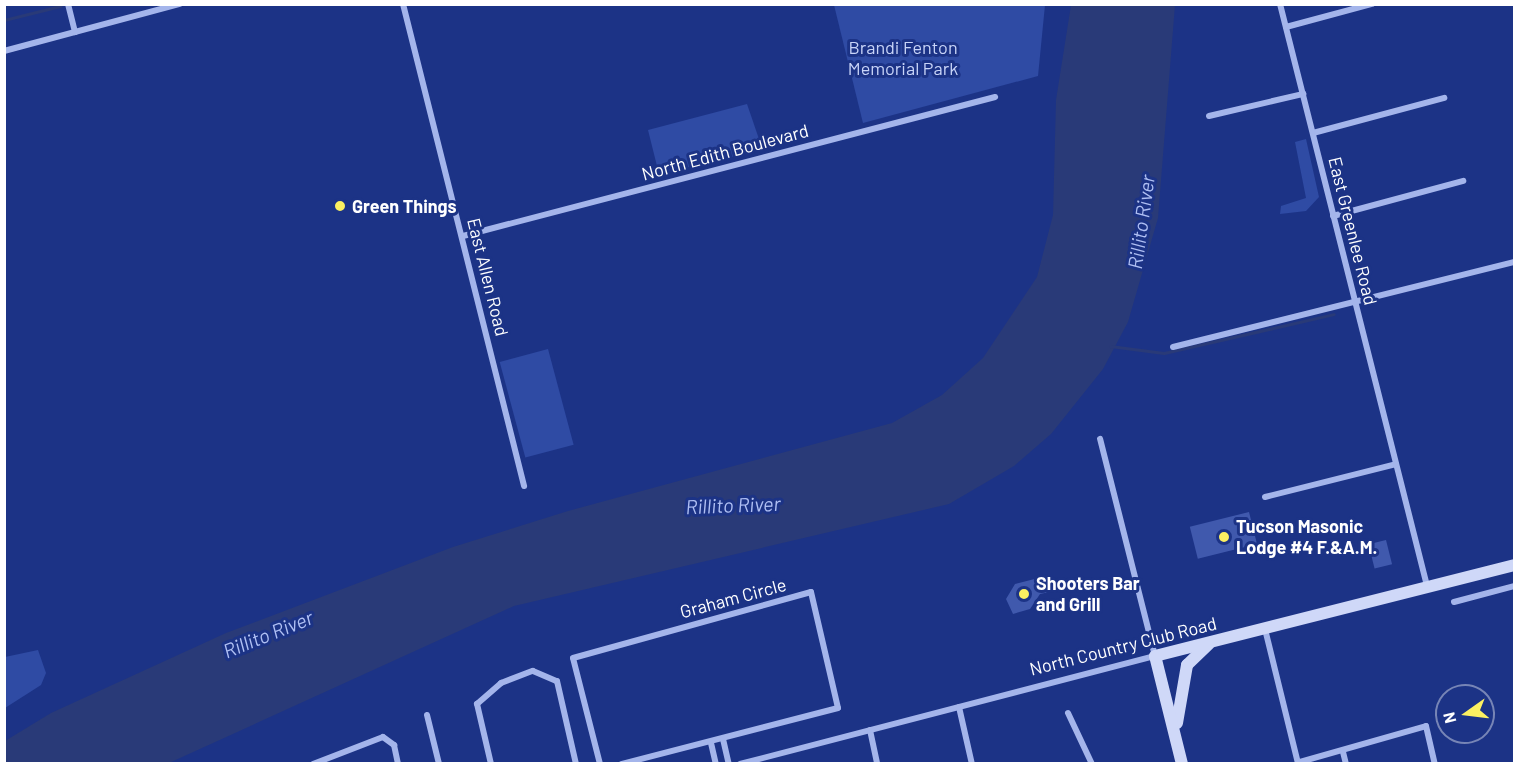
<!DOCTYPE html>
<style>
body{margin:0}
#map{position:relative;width:1519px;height:768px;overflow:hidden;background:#1c3386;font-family:Barlow,sans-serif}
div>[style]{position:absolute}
.green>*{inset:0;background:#2f4ba4;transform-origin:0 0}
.water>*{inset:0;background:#293a78}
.stream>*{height:3px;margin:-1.5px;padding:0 1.5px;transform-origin:1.5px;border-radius:1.5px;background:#293a78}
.building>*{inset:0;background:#4059ad;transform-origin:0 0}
.minor>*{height:6px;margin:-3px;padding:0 3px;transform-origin:3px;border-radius:3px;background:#a4b5eb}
.secondary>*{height:12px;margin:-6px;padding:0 6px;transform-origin:6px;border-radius:6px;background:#cfd8f8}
.dots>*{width:16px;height:16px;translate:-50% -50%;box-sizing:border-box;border:3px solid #1c3386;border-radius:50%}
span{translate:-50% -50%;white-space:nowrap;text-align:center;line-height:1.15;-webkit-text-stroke:6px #1c3386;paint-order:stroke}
.park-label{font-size:18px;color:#c8d4f8}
.street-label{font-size:18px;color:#fff}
.poi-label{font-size:18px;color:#fff;font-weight:700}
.left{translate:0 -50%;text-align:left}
.water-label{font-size:20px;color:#afbff3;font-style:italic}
.frame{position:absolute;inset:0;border:6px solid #fff;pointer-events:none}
.north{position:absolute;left:1435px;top:684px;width:60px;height:60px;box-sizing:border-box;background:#1c3386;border:2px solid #7785b6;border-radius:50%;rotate:256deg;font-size:16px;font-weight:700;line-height:24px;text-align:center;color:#fff}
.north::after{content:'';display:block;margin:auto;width:21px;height:27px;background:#fcf061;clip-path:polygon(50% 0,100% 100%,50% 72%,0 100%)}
</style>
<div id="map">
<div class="green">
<i style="clip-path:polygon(834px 5px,1045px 5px,1038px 76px,863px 123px)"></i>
<i style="clip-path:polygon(747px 104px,760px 142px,754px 152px,659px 174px,648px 130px)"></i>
<i style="clip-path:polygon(1306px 139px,1319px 197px,1306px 211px,1280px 214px,1281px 206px,1306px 198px,1295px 142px)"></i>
<i style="left:548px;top:349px;width:99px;height:50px;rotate:75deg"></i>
<i style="clip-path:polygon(38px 650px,46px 673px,41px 685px,5px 708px,5px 657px)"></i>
</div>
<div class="water">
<i style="clip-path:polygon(1071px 5px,1175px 5px,1158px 218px,1128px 322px,1103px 369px,1051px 434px,1014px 466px,949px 504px,514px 606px,169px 763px,5px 763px,5px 741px,51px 713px,226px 633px,453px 547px,568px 511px,892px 423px,942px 395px,983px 358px,1037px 277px,1053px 215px,1056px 100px)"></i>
</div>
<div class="stream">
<i style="left:4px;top:20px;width:58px;rotate:-14deg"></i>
<i style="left:1110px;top:346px;width:54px;rotate:7.4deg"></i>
<i style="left:1164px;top:353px;width:174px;rotate:-12.9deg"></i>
</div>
<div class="building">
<i style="left:1249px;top:512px;width:33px;height:61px;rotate:76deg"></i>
<i style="left:1386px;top:540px;width:25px;height:18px;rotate:76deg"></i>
<i style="clip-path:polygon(1050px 575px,1054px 591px,1040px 594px,1030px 609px,1013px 614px,1006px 599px,1015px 584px)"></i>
</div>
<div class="minor">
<i style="left:68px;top:4px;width:29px;rotate:76deg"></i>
<i style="left:403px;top:4px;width:497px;rotate:75.9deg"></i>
<i style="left:1280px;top:4px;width:600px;rotate:75.82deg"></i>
<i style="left:1286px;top:27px;width:89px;rotate:-15deg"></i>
<i style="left:4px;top:51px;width:182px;rotate:-15deg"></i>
<i style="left:1209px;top:116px;width:97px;rotate:-13.2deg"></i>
<i style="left:1313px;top:133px;width:136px;rotate:-15deg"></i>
<i style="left:1333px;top:216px;width:135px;rotate:-15.1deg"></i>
<i style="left:463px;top:236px;width:550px;rotate:-14.64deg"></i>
<i style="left:1173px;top:347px;width:351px;rotate:-14deg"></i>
<i style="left:1265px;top:497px;width:135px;rotate:-14.1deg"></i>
<i style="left:1454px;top:602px;width:62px;rotate:-14.9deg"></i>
<i style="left:1265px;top:629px;width:138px;rotate:76.2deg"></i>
<i style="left:959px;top:707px;width:58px;rotate:77.2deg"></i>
<i style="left:1068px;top:713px;width:56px;rotate:64.8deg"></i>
<i style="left:427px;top:715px;width:50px;rotate:76.2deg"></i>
<i style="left:870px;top:730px;width:35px;rotate:78deg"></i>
<i style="left:723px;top:739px;width:26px;rotate:77deg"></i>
<i style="left:711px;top:743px;width:22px;rotate:77deg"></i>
<i style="left:1343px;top:752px;width:12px;rotate:76deg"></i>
<i style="left:1300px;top:762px;width:131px;rotate:-15.9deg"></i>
<i style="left:1426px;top:726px;width:39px;rotate:77deg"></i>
<i style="left:313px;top:764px;width:75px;rotate:-21.1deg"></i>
<i style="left:383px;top:737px;width:14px;rotate:36deg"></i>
<i style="left:394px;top:745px;width:19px;rotate:78deg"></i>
<i style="left:491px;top:764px;width:62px;rotate:-103.1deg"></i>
<i style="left:477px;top:704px;width:32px;rotate:-41deg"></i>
<i style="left:501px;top:683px;width:34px;rotate:-21deg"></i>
<i style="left:533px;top:671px;width:26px;rotate:23deg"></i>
<i style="left:557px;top:681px;width:85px;rotate:77.1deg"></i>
<i style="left:600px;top:764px;width:109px;rotate:-104.3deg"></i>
<i style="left:573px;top:658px;width:247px;rotate:-15.5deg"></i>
<i style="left:811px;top:592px;width:119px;rotate:76.9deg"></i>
<i style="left:838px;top:708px;width:224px;rotate:165.5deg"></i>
<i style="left:740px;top:764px;width:429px;rotate:-14.6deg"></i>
<i style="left:1155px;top:656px;width:224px;rotate:-104.2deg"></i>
</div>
<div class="secondary">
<i style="left:1177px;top:723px;width:59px;rotate:-80.2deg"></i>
<i style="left:1187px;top:665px;width:30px;rotate:-44deg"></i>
<i style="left:1182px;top:764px;width:111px;rotate:-104deg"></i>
<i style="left:1155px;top:656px;width:370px;rotate:-14.2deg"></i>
</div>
<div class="dots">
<i style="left:340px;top:206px;background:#fcf061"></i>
<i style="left:1224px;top:537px;background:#fcf061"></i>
<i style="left:1024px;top:594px;background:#fcf061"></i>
</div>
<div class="park-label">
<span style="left:903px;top:58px">Brandi Fenton<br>Memorial Park</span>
</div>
<div class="street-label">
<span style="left:725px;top:152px;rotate:-15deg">North Edith Boulevard</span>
<span style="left:1353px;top:231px;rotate:76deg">East Greenlee Road</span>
<span style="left:488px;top:277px;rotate:76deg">East Allen Road</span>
<span style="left:733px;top:598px;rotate:-15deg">Graham Circle</span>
<span style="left:1123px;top:646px;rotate:-14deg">North Country Club Road</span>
</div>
<div class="poi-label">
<span class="left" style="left:352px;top:206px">Green Things</span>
<span class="left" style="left:1236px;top:537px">Tucson Masonic<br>Lodge #4 F.&amp;A.M.</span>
<span class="left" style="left:1036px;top:594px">Shooters Bar<br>and Grill</span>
</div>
<div class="water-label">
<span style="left:1141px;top:222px;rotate:-82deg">Rillito River</span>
<span style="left:733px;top:505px;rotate:-2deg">Rillito River</span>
<span style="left:268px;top:634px;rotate:-22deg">Rillito River</span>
</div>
<div class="frame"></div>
<div class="north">N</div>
</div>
